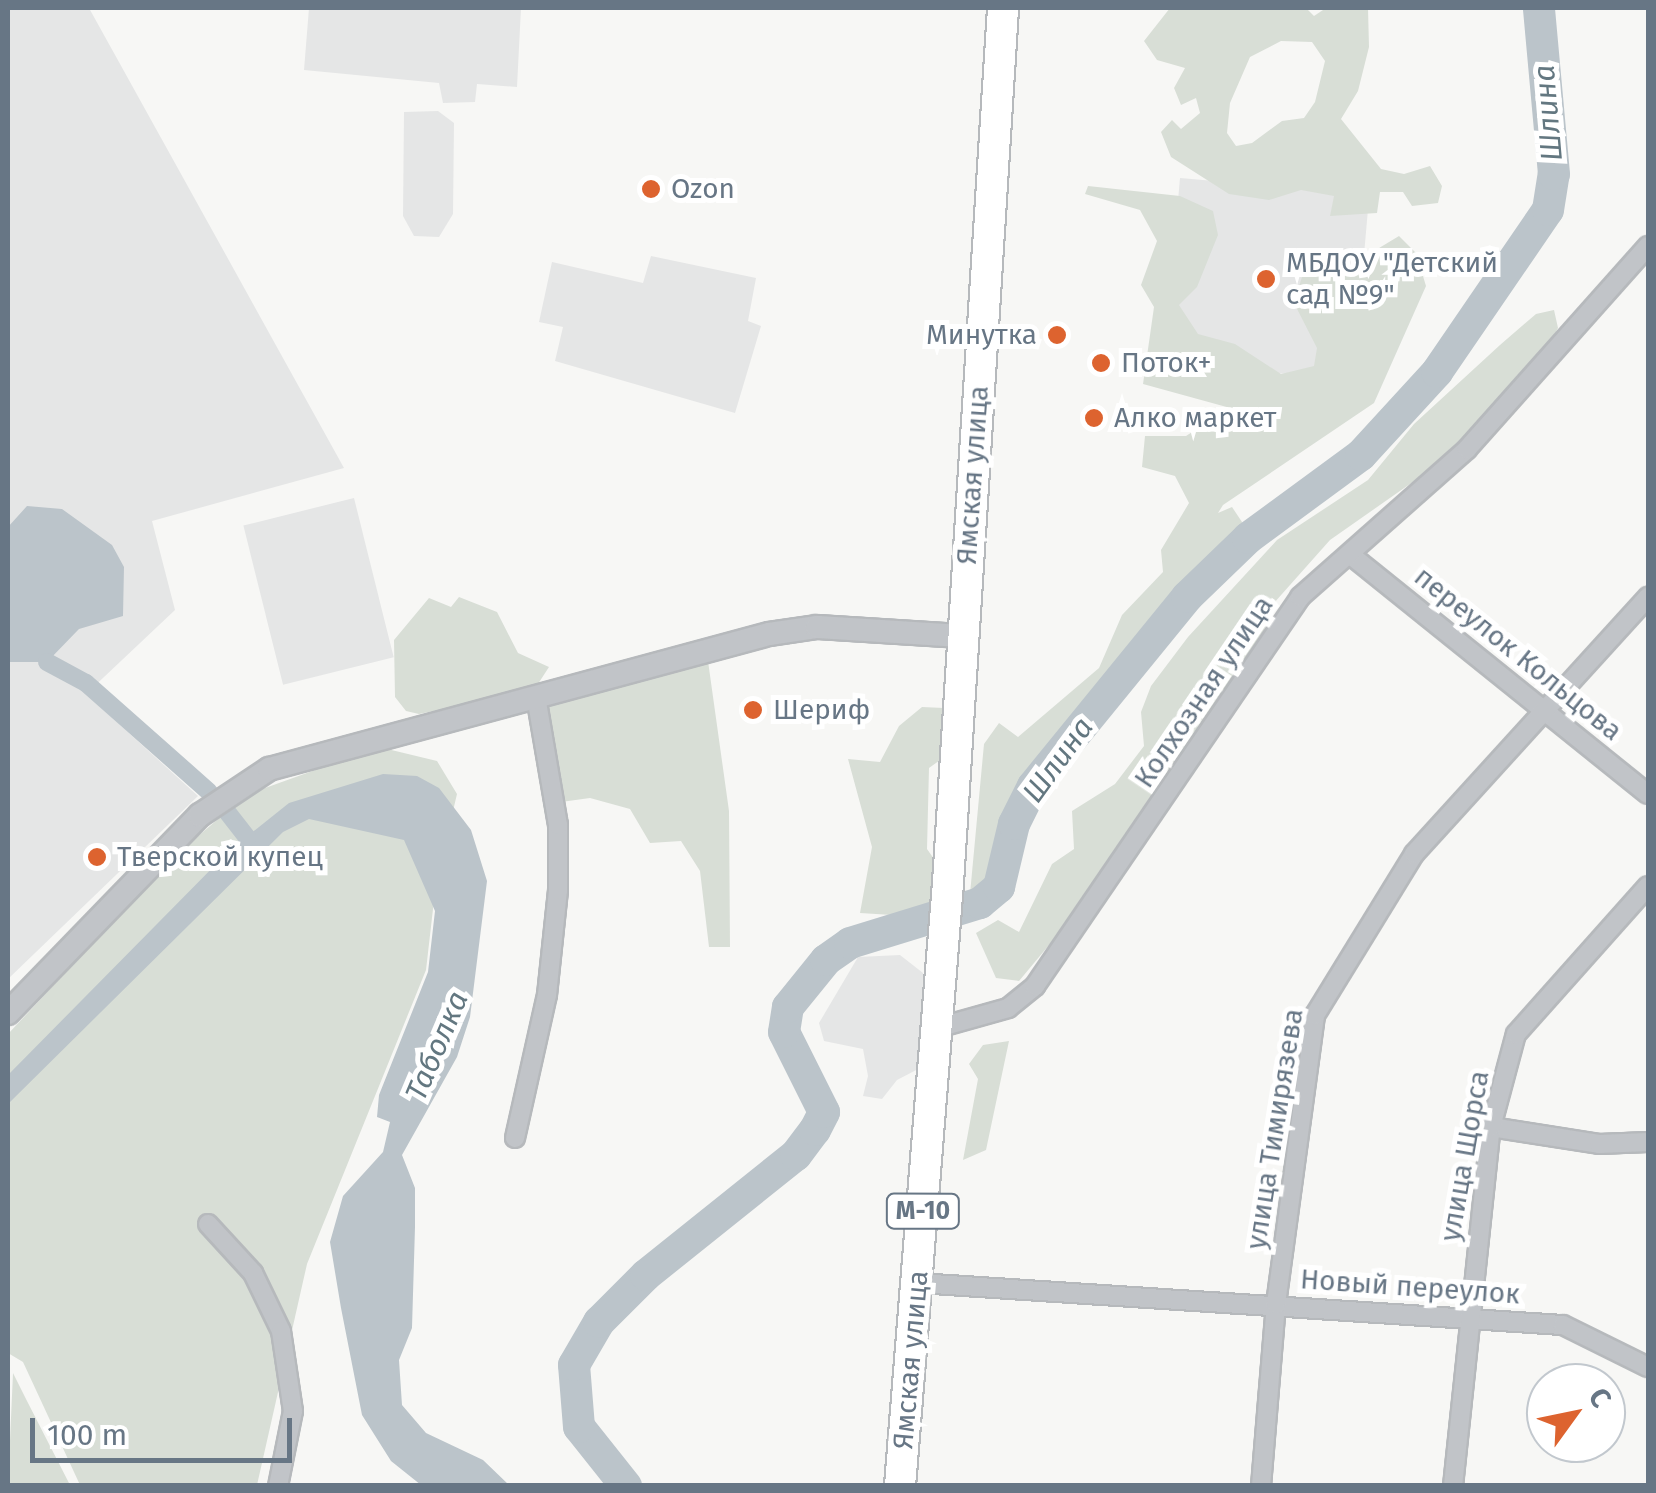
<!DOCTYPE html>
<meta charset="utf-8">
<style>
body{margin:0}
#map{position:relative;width:1656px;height:1493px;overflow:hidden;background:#f7f7f5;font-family:"Fira Sans",sans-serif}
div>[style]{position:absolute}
.built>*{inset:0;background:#e5e6e6;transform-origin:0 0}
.green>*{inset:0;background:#d8ded6}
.water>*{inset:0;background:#bbc4ca}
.canal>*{height:18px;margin:-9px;padding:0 9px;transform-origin:9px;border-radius:9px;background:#bbc4ca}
.river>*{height:32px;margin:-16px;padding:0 16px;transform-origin:16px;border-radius:16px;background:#bbc4ca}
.roads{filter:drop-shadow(2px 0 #b6b9bc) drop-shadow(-2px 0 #b6b9bc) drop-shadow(0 2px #b6b9bc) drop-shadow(0 -2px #b6b9bc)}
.minor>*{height:18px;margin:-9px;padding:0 9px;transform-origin:9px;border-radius:9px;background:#c1c4c8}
.tertiary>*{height:22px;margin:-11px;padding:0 11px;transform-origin:11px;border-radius:11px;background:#c1c4c8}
.trunk>*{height:30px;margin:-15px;padding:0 15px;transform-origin:15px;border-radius:15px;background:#fff}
.dots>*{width:28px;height:28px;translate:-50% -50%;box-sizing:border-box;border:5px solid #fff;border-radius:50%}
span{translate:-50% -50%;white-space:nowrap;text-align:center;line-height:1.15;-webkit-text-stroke:10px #fff;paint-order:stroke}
.shield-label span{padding:2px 8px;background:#fff;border:2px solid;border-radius:8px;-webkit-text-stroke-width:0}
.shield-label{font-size:25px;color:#677685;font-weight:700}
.poi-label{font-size:28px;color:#677685}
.left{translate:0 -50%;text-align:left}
.right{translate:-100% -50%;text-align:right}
.street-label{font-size:28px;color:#677685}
.water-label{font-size:30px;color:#637780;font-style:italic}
.frame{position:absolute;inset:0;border:10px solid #677685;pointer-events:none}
.north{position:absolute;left:1526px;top:1363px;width:100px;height:100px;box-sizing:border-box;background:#fff;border:2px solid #c2c8ce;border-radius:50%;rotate:57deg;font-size:28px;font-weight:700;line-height:40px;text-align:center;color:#677685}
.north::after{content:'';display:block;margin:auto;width:35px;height:45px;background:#dd632f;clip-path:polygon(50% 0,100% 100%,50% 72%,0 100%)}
.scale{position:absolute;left:30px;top:1418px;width:262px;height:45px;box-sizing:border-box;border:5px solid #677685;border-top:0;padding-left:12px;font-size:30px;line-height:35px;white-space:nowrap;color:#677685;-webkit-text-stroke:8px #fff;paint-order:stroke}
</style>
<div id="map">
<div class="built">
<i style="clip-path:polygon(8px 8px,89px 8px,344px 468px,152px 521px,175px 610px,86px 694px,198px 796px,8px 979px)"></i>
<i style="clip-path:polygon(309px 8px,521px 8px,517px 87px,477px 84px,475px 102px,443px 103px,439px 83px,304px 70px)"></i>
<i style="clip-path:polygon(438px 111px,454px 123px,453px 214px,439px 237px,414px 236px,403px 216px,404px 112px)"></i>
<i style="left:1180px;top:178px;width:190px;height:186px;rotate:5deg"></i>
<i style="clip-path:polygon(651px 256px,756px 278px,748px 321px,761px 326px,735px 413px,555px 361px,563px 327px,539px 322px,552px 262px,643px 283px)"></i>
<i style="left:354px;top:498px;width:164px;height:114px;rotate:76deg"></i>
<i style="clip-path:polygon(900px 955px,923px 973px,922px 1067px,897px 1080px,882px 1099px,863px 1096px,868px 1076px,863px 1049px,824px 1041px,819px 1023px,858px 957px)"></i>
</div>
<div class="green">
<i style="clip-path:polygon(evenodd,1170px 8px,1306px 8px,1314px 16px,1326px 8px,1368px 8px,1369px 47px,1358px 91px,1341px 119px,1381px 169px,1404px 174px,1430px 166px,1442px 186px,1438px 203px,1412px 206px,1403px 192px,1380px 192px,1377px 213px,1330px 216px,1334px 196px,1301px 190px,1269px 200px,1229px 194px,1171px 157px,1161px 132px,1172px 120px,1181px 129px,1200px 113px,1196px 98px,1181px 105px,1174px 88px,1185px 68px,1157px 60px,1144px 41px,1170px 8px,1281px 41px,1312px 42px,1325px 61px,1315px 102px,1304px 118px,1282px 121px,1252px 143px,1236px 146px,1227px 133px,1230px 103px,1250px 57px,1281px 41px)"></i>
<i style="clip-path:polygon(1088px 186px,1180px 196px,1213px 211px,1218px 235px,1197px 287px,1179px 305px,1198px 334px,1235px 344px,1281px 374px,1314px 366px,1317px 348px,1294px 303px,1306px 264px,1341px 271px,1399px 236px,1416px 253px,1426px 286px,1374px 403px,1223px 505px,1218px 513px,1232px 507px,1244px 525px,1150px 626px,1034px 770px,1010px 802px,994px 884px,970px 894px,984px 744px,999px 723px,1018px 737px,1099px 668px,1122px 615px,1163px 572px,1161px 550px,1189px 503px,1175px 476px,1142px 467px,1145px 436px,1186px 436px,1209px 421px,1265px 428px,1263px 417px,1143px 384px,1154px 307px,1141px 285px,1157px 241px,1140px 210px,1085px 194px)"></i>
<i style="clip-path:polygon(1554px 310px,1558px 328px,1545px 352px,1437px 465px,1330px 540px,1274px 603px,1251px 666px,1074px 915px,1019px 981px,996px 978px,976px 933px,998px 920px,1019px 932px,1052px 864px,1074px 849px,1072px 811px,1115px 784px,1144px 746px,1141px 712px,1151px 686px,1188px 637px,1277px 540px,1368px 480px,1414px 424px,1500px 345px,1536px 314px)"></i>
<i style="clip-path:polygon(459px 597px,497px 612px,518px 653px,549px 667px,536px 687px,511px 695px,419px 714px,406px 711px,395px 697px,394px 640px,429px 598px,451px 607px)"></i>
<i style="clip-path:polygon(708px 661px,729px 811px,730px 947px,709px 947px,700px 871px,681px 841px,650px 843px,630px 809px,590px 798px,561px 802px,544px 704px)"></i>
<i style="clip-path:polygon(922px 707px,944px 708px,943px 758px,929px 768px,927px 849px,939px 866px,934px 905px,908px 916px,860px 913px,872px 847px,848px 759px,880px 762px,899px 726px)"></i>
<i style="clip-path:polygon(379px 747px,437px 761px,457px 794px,436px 883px,426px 970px,307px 1264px,257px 1485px,80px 1485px,23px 1362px,8px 1353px,8px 1034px,175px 856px,246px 795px)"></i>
<i style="clip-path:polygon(1009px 1041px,986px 1150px,963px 1160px,978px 1079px,969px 1064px,983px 1045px)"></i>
<i style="clip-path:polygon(13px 1373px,27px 1401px,70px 1485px,8px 1485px)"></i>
</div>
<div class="water">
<i style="clip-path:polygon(27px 506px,62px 509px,112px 545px,124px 567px,123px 616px,79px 629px,47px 662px,8px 662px,8px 527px)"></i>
<i style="clip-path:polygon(383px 774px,417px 776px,439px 788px,471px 830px,487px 881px,470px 1017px,457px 1057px,402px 1155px,415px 1188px,415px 1227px,412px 1328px,399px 1360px,402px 1405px,426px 1433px,483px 1460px,509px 1485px,421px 1485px,391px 1461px,362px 1415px,341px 1308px,330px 1242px,343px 1196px,383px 1152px,390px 1122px,377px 1117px,379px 1095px,428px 972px,435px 911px,404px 840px,309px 819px,283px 832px,8px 1104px,8px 1075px,230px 850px,289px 803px)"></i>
</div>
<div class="canal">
<i style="left:47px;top:662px;width:44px;rotate:28.3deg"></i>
<i style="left:86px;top:683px;width:164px;rotate:41.5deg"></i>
<i style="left:228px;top:813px;width:31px;rotate:52deg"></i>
</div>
<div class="river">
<i style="left:626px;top:1486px;width:75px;rotate:-128.5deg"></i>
<i style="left:579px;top:1427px;width:62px;rotate:-94.6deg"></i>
<i style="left:574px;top:1365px;width:50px;rotate:-59.8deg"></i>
<i style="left:599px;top:1322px;width:66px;rotate:-45deg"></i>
<i style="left:646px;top:1275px;width:192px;rotate:-38.7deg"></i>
<i style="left:796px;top:1155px;width:31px;rotate:-53deg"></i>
<i style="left:815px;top:1130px;width:20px;rotate:-63deg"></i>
<i style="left:824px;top:1112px;width:89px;rotate:-116.6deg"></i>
<i style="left:784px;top:1032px;width:25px;rotate:-81deg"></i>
<i style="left:788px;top:1007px;width:60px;rotate:-51deg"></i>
<i style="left:826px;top:960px;width:29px;rotate:-35deg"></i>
<i style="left:850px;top:943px;width:136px;rotate:-17.1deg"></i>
<i style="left:980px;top:903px;width:25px;rotate:-40deg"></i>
<i style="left:999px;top:887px;width:65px;rotate:-76.6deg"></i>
<i style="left:1014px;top:824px;width:42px;rotate:-63.4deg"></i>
<i style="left:1033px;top:786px;width:244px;rotate:-50.8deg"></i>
<i style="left:1187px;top:597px;width:85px;rotate:-44deg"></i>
<i style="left:1248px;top:538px;width:140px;rotate:-36.3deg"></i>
<i style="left:1361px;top:455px;width:113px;rotate:-47.5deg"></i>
<i style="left:1437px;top:372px;width:196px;rotate:-55.6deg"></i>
<i style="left:1548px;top:210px;width:36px;rotate:-81deg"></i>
<i style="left:1554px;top:174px;width:167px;rotate:-95.2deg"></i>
</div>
<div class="roads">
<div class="minor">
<i style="left:1353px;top:557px;width:378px;rotate:38.8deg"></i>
<i style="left:937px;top:1028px;width:74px;rotate:-15.7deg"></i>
<i style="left:1008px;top:1008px;width:35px;rotate:-39deg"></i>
<i style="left:1035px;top:986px;width:471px;rotate:-55.7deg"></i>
<i style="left:1300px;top:597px;width:223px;rotate:-41.5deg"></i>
<i style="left:1467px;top:449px;width:272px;rotate:-48.3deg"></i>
<i style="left:1491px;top:1127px;width:109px;rotate:8.9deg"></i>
<i style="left:1599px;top:1144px;width:49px;rotate:-2.3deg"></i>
<i style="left:515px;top:1138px;width:147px;rotate:-77.4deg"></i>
<i style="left:547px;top:995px;width:106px;rotate:-84deg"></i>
<i style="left:558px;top:890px;width:65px;rotate:-90deg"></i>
<i style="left:558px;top:825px;width:131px;rotate:-99.7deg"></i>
<i style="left:208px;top:1224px;width:67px;rotate:47.4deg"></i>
<i style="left:253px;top:1273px;width:64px;rotate:64.2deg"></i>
<i style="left:281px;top:1331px;width:81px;rotate:81.5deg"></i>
<i style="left:293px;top:1411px;width:76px;rotate:101.3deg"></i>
<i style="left:918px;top:1283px;width:646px;rotate:3.73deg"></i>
<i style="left:1563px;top:1325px;width:95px;rotate:26.3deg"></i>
<i style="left:1261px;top:1486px;width:183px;rotate:-85.3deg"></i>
<i style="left:1276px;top:1304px;width:292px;rotate:-82.3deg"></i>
<i style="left:1315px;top:1015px;width:189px;rotate:-58.4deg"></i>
<i style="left:1414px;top:854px;width:348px;rotate:-47.7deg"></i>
<i style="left:1453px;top:1486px;width:361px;rotate:-84deg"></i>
<i style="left:1491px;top:1127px;width:96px;rotate:-75deg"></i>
<i style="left:1516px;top:1034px;width:198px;rotate:-48.3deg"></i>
</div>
<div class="tertiary">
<i style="left:8px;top:1013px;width:276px;rotate:-45.9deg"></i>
<i style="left:200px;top:815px;width:83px;rotate:-33.7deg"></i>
<i style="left:269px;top:769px;width:518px;rotate:-15.11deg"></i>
<i style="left:769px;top:634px;width:49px;rotate:-8.3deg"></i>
<i style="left:817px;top:627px;width:145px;rotate:3.6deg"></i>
</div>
<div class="trunk">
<i style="left:900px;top:1486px;width:605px;rotate:-85.45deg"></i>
<i style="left:948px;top:883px;width:877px;rotate:-86.4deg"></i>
</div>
</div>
<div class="dots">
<i style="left:651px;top:189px;background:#dd632f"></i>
<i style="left:1266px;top:279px;background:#dd632f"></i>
<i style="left:1057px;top:335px;background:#dd632f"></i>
<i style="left:1101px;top:363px;background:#dd632f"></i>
<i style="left:1094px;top:418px;background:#dd632f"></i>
<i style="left:753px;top:710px;background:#dd632f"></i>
<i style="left:97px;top:857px;background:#dd632f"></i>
</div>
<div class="shield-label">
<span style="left:923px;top:1211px">М-10</span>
</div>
<div class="poi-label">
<span class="left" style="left:671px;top:189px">Ozon</span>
<span class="left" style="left:1286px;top:279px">МБДОУ "Детский<br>сад №9"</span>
<span class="right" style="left:1037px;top:335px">Минутка</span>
<span class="left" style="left:1121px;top:363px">Поток+</span>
<span class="left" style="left:1114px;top:418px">Алко маркет</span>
<span class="left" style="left:773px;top:710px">Шериф</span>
<span class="left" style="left:117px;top:857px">Тверской купец</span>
</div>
<div class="street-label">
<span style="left:973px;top:475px;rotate:-86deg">Ямская улица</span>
<span style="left:1518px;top:654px;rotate:39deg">переулок Кольцова</span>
<span style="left:1204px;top:692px;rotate:-56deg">Колхозная улица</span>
<span style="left:1275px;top:1129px;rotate:-81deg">улица Тимирязева</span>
<span style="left:1465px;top:1156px;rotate:-80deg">улица Щорса</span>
<span style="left:1410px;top:1287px;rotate:4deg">Новый переулок</span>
<span style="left:911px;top:1360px;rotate:-85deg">Ямская улица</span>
</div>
<div class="water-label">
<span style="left:1548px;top:113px;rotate:-95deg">Шлина</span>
<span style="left:1058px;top:760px;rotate:-54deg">Шлина</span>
<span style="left:437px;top:1046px;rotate:-67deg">Таболка</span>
</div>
<div class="frame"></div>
<div class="north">С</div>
<div class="scale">100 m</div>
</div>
